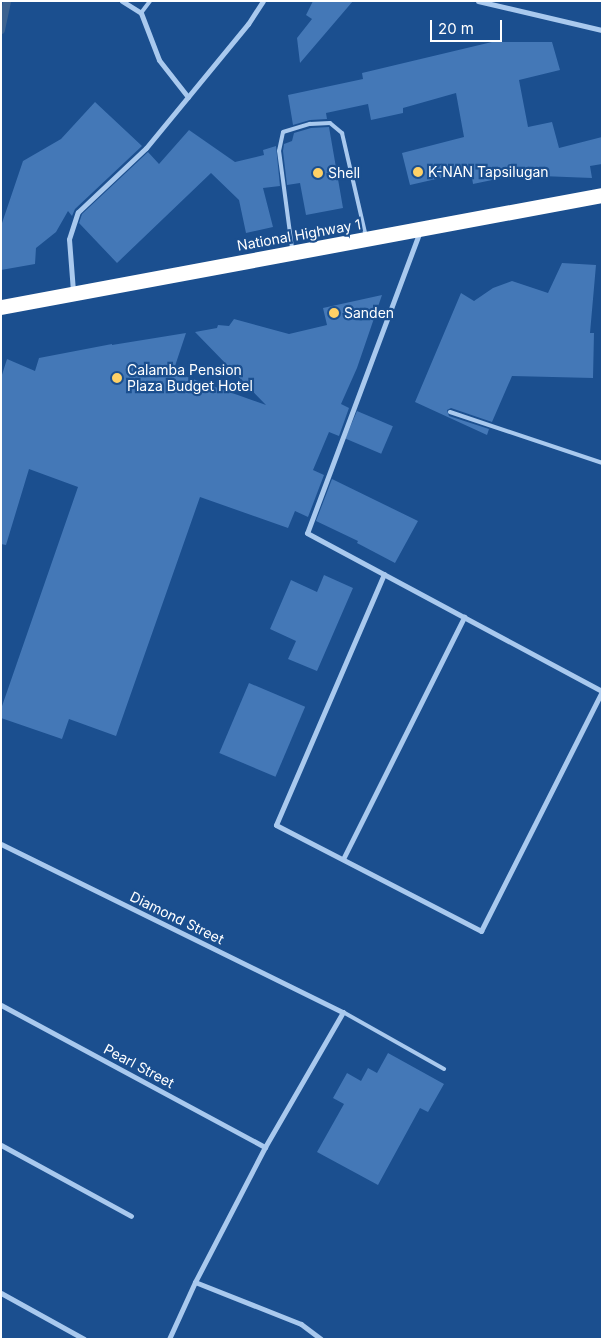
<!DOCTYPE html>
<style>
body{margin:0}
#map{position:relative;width:603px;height:1340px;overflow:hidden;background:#1b4f8f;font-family:Inter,sans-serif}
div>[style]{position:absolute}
.stream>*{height:8px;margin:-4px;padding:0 4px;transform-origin:4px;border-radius:4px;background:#3c6290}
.building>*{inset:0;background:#4478b7;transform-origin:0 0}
.lane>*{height:4px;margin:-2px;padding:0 2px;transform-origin:2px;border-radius:2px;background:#a9c9ee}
.street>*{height:5px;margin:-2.5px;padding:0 2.5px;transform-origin:2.5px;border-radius:2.5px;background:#a9c9ee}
.highway>*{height:15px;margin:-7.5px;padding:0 7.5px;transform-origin:7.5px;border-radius:7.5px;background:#fff}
.dots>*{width:14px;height:14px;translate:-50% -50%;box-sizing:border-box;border:2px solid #1b4f8f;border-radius:50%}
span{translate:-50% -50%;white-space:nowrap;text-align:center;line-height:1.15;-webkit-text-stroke:4.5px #1b4f8f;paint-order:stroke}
.poi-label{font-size:14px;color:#fff}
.left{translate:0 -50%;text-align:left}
.street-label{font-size:14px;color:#fff}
.frame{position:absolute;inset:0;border:2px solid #fff;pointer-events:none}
.scale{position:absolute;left:430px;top:20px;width:72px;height:22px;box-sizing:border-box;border:2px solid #fff;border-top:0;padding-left:6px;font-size:15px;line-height:18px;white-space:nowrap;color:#fff;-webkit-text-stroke:4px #1b4f8f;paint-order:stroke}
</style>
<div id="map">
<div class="stream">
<i style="left:1px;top:30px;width:30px;rotate:-78deg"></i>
</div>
<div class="building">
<i style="clip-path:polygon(313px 1px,353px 1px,300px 63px,297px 38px,312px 19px,306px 15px)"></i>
<i style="clip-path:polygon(492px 42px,552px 42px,560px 70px,519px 80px,528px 127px,552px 122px,559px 148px,602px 137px,602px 164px,590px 166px,592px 178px,516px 175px,473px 184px,471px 171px,410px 185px,402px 153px,464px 137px,456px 93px,403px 108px,403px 113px,371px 120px,368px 104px,326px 113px,327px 119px,310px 120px,293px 125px,288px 95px,363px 79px,362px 73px)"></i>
<i style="clip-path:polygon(95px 102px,142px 146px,75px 209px,72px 216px,68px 211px,56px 232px,36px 248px,35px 264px,1px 270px,1px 226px,23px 161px,61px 139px)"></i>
<i style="clip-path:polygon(329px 127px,343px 208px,306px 215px,300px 183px,287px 185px,283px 151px,284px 144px,292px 141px,294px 133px,311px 128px)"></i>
<i style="clip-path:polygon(189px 130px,235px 162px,264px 155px,263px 150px,276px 146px,280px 186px,263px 188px,273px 227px,246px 233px,239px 200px,211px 173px,117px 263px,79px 223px,82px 214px,148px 152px,159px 164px)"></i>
<i style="clip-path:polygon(562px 263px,596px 265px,590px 333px,594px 333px,593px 378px,512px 376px,492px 422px,451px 408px,447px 410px,449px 416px,489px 429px,487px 435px,415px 402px,461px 293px,474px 301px,493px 288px,512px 281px,548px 293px)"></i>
<i style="clip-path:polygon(382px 295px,357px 368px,341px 404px,349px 408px,339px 436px,329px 432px,313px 470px,324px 475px,308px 517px,295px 511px,288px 528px,200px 497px,116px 736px,69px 719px,62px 739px,1px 718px,1px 709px,78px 487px,29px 469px,6px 545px,1px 544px,1px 378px,7px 359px,35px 371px,39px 358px,112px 344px,112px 345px,186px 333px,173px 372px,266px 405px,195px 332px,217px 328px,218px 325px,229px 326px,234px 319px,289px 334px,327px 325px,323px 308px)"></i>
<i style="left:357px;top:411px;width:39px;height:30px;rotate:23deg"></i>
<i style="clip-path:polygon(332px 479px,418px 521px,395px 563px,357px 543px,358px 541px,316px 521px)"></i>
<i style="clip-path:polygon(324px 575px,353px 588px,317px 671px,288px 659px,296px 641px,270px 629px,291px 580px,317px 592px)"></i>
<i style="left:249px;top:683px;width:61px;height:76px;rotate:23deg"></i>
<i style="clip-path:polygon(388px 1053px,444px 1084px,428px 1112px,420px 1108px,378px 1185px,317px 1152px,344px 1104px,333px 1098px,347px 1073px,361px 1081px,368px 1068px,377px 1073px)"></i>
</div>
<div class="lane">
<i style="left:141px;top:13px;width:15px;rotate:-53deg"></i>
<i style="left:292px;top:248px;width:98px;rotate:-97.6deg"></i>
<i style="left:279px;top:151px;width:19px;rotate:-78deg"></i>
<i style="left:283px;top:132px;width:28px;rotate:-17deg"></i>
<i style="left:310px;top:124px;width:20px;rotate:-3deg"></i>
<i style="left:330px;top:123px;width:16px;rotate:40deg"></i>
<i style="left:342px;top:133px;width:107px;rotate:77deg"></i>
<i style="left:450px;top:412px;width:160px;rotate:18.5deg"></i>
<i style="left:343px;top:1012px;width:116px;rotate:29.4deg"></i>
</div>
<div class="street">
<i style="left:122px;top:1px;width:22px;rotate:32deg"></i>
<i style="left:141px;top:13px;width:50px;rotate:69deg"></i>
<i style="left:159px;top:60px;width:47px;rotate:51.9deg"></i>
<i style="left:478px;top:1px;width:127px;rotate:13.2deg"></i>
<i style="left:420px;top:231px;width:322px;rotate:110.5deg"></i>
<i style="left:307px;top:533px;width:335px;rotate:28.2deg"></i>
<i style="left:73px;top:291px;width:52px;rotate:-94.4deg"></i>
<i style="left:69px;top:239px;width:28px;rotate:-72deg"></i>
<i style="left:78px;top:212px;width:93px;rotate:-43.3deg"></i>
<i style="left:146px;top:148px;width:161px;rotate:-50.6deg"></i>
<i style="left:248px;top:24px;width:27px;rotate:-57deg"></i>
<i style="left:384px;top:574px;width:273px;rotate:113.3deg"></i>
<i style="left:276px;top:825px;width:231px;rotate:27.3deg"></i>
<i style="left:481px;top:931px;width:269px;rotate:-63.2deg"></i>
<i style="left:1px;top:844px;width:381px;rotate:26.2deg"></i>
<i style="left:343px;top:1012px;width:156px;rotate:120deg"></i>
<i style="left:265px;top:1147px;width:152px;rotate:117.4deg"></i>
<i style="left:195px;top:1282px;width:63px;rotate:114.5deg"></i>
<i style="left:343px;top:859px;width:271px;rotate:-63.4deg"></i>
<i style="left:1px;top:1005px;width:300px;rotate:28.3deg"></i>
<i style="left:1px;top:1145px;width:148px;rotate:28.6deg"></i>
<i style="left:195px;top:1282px;width:114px;rotate:21.6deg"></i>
<i style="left:301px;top:1324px;width:25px;rotate:37deg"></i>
<i style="left:1px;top:1293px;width:95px;rotate:29deg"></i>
</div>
<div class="highway">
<i style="left:1px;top:307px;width:611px;rotate:-10.56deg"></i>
</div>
<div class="dots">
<i style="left:418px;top:172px;background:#ffd166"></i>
<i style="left:318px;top:173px;background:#ffd166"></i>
<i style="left:334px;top:313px;background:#ffd166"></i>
<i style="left:117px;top:378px;background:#ffd166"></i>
</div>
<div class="poi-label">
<span class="left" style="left:428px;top:172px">K-NAN Tapsilugan</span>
<span class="left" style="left:328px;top:173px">Shell</span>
<span class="left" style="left:344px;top:313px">Sanden</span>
<span class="left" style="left:127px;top:378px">Calamba Pension<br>Plaza Budget Hotel</span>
</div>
<div class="street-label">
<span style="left:299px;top:235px;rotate:-10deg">National Highway 1</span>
<span style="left:177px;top:918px;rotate:26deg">Diamond Street</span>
<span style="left:139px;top:1066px;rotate:28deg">Pearl Street</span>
</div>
<div class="frame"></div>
<div class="scale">20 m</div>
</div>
